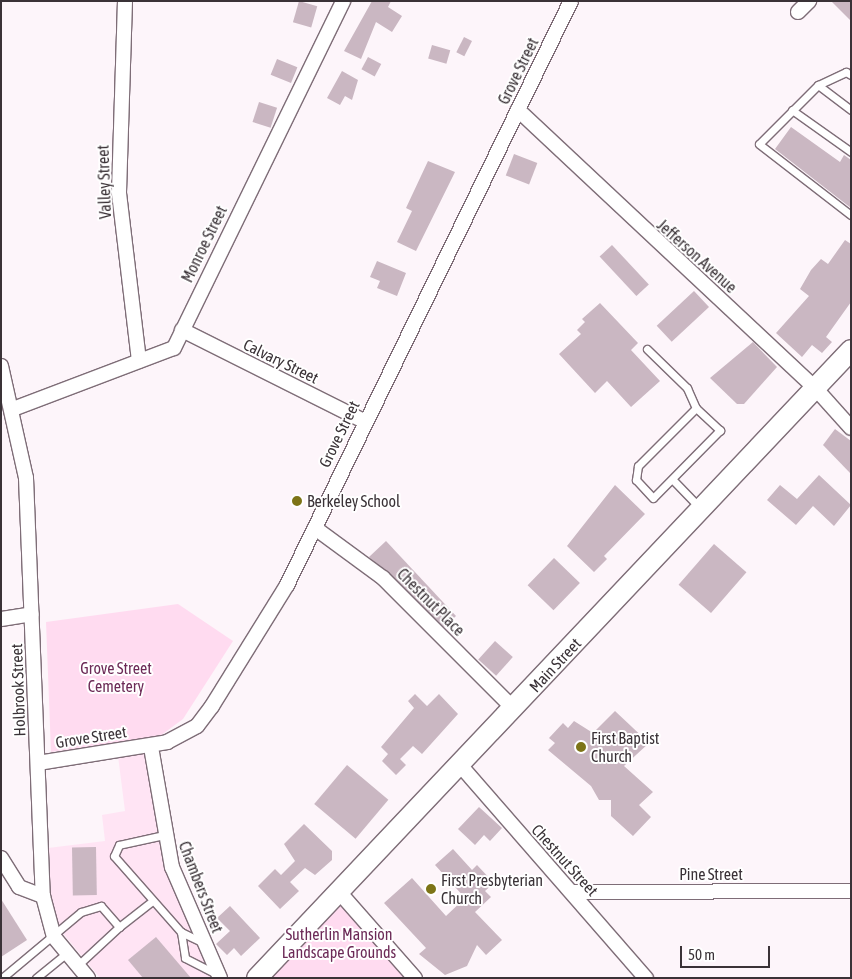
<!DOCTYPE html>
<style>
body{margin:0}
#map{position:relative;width:852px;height:979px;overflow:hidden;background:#fdf5fa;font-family:"Asap Condensed",sans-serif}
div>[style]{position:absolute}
.built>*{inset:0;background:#ffe4f4}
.green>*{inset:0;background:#ffdbf0}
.building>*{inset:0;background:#cab7c2;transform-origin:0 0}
.roads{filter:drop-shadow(1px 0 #7e6d77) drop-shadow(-1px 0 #7e6d77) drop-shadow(0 1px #7e6d77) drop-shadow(0 -1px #7e6d77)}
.service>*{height:7px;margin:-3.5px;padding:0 3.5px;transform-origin:3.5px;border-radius:3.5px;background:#fff}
.minor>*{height:14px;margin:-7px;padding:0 7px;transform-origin:7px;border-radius:7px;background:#fff}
.secondary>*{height:20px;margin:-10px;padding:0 10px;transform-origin:10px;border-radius:10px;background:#fff}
.dots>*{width:14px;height:14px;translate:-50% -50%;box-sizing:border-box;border:2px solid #fff;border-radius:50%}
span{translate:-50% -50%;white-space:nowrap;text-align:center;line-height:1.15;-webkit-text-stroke:4px #fff;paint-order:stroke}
.street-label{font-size:16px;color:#3a3237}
.poi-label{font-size:16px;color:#3a3237}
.left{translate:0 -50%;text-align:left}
.park-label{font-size:16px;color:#6c2a57}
.frame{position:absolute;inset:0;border:2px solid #3a3237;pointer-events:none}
.scale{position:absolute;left:680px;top:946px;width:90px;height:22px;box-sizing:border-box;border:2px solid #3a3237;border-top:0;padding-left:6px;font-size:15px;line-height:18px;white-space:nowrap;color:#3a3237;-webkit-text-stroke:4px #fff;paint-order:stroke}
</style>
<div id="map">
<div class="built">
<i style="clip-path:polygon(148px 751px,161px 846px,211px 978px,100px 978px,61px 931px,51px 898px,48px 848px,105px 841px,102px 815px,125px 811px,118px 756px)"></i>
</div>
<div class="green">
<i style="clip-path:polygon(178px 604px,233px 641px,183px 719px,160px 736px,51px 752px,46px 622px)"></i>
<i style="clip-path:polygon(340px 893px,415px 978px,257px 978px)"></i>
</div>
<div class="building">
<i style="left:299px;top:1px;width:19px;height:22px;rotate:16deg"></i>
<i style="clip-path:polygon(372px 1px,391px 1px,388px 7px,402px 16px,392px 32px,376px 22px,361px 59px,344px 51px)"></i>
<i style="clip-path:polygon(831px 1px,851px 1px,851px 21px)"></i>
<i style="left:464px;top:37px;width:9px;height:17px;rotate:27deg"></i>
<i style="left:432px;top:45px;width:19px;height:14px;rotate:16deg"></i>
<i style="left:368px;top:57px;width:15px;height:14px;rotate:28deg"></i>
<i style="left:277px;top:59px;width:22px;height:17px;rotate:22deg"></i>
<i style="clip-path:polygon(342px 71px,358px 80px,352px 100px,345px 96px,340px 105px,327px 98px)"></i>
<i style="left:259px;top:102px;width:19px;height:21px;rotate:18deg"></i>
<i style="clip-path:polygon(791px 127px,840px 162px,844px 155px,851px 160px,851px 208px,775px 149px)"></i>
<i style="left:514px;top:154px;width:25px;height:23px;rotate:21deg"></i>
<i style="clip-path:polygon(428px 161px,455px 172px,416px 251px,397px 242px,412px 211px,406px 208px)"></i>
<i style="clip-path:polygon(845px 240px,851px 244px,851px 302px,826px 337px,832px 342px,822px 353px,812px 345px,802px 357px,776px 333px,809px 296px,800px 289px,811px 270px,821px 259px,828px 264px)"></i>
<i style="left:612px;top:245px;width:54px;height:17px;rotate:47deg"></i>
<i style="clip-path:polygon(377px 261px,406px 273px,397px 296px,377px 288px,380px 281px,370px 277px)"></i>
<i style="left:694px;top:291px;width:22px;height:51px;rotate:47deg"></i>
<i style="clip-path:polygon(600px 303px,638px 343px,631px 350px,660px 381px,631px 407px,607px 381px,595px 393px,559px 354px,581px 334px,577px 330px,585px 322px,582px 319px)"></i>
<i style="clip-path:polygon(753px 342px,777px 367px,744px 404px,737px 404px,710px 378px)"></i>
<i style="clip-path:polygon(835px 429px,851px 441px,851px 474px,823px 445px)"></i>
<i style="clip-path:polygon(819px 475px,851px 505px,834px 526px,813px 506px,796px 525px,767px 500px,780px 485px,797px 499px)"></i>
<i style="clip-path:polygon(615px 485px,645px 514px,604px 556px,607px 559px,594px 572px,567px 546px)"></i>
<i style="clip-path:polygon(386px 541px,456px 616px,444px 627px,369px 557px)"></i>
<i style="left:714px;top:544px;width:43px;height:54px;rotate:41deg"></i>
<i style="left:554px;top:558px;width:36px;height:38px;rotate:44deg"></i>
<i style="left:495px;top:641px;width:24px;height:25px;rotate:42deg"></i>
<i style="clip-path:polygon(415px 694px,427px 706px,439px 694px,458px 714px,422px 754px,413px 746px,400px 759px,406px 765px,396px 775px,382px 761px,388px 754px,381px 747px,414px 708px,408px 701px)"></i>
<i style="clip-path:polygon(615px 711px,649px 743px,624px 766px,653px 792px,639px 805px,651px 817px,633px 836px,611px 816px,611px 800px,599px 800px,591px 786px,548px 750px,555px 743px,549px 738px,563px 723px,568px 728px,574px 721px,593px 733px)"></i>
<i style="left:347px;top:765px;width:54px;height:51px;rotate:40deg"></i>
<i style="clip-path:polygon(479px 807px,502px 828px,490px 841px,484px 835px,475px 845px,458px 829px)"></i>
<i style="clip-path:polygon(304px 824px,332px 851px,332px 860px,315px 875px,305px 868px,290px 882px,299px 891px,280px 909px,258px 886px,275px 869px,281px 875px,295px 861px,284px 844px)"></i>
<i style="left:96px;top:847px;width:48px;height:24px;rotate:89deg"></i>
<i style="clip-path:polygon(453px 849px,472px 870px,477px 865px,494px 883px,485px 891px,491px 897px,475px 912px,502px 940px,486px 955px,477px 945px,467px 966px,445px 975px,419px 954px,426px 948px,384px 903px,412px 878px,446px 916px,465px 898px,435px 865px)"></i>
<i style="clip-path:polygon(1px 899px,27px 940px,1px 957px)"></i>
<i style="clip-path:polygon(230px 906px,260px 938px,241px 956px,234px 948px,227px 955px,216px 944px,230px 931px,217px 918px)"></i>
<i style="clip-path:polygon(156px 937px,191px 978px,143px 978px,128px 960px)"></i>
</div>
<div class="roads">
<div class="service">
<i style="left:851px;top:75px;width:6px;rotate:-149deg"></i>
<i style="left:846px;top:72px;width:31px;rotate:155deg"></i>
<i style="left:818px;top:85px;width:41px;rotate:37.1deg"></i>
<i style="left:818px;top:85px;width:83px;rotate:135deg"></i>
<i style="left:759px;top:144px;width:116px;rotate:37.7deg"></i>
<i style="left:792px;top:110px;width:72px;rotate:35.4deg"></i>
<i style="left:647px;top:349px;width:56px;rotate:44.3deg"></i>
<i style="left:687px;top:388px;width:22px;rotate:66deg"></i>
<i style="left:696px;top:408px;width:33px;rotate:43deg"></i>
<i style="left:720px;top:430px;width:95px;rotate:134.6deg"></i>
<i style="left:653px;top:498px;width:25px;rotate:-133deg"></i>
<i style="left:636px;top:480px;width:14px;rotate:-82deg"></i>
<i style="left:638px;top:466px;width:82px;rotate:-45deg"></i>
<i style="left:673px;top:480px;width:39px;rotate:46deg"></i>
<i style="left:164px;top:835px;width:46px;rotate:167.5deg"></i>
<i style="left:119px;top:845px;width:12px;rotate:114deg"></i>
<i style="left:114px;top:856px;width:101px;rotate:48.6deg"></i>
<i style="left:181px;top:932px;width:25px;rotate:26deg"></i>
<i style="left:119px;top:927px;width:41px;rotate:-38deg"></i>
<i style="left:181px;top:932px;width:26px;rotate:81deg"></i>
<i style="left:185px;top:958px;width:36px;rotate:27deg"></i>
<i style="left:2px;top:978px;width:103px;rotate:-39.9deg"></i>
<i style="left:81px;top:912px;width:21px;rotate:-17deg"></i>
<i style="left:101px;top:906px;width:28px;rotate:49deg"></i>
<i style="left:119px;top:927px;width:57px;rotate:137.1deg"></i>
<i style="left:36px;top:978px;width:38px;rotate:-39deg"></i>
</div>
<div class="minor">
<i style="left:125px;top:1px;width:192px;rotate:91.8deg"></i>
<i style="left:119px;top:193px;width:169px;rotate:83.2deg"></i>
<i style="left:798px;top:12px;width:16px;rotate:-45deg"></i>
<i style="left:518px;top:110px;width:408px;rotate:43.1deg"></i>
<i style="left:816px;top:389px;width:52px;rotate:48.1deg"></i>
<i style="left:182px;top:330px;width:203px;rotate:26.6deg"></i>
<i style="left:1px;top:366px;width:115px;rotate:77.4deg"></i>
<i style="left:26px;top:478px;width:418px;rotate:87.7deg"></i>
<i style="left:43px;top:896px;width:42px;rotate:75deg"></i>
<i style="left:54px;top:937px;width:53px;rotate:50.3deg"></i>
<i style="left:13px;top:409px;width:172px;rotate:-20.8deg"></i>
<i style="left:174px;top:348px;width:386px;rotate:-64deg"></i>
<i style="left:315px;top:528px;width:84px;rotate:36.3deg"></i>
<i style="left:383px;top:578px;width:185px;rotate:45deg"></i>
<i style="left:1px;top:619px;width:31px;rotate:-9deg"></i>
<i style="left:151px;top:747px;width:122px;rotate:80.1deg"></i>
<i style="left:172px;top:867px;width:121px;rotate:66.6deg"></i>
<i style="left:38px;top:763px;width:131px;rotate:-9.2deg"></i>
<i style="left:167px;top:742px;width:34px;rotate:-28deg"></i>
<i style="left:197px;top:726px;width:25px;rotate:-53deg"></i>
<i style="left:212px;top:706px;width:142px;rotate:-58.2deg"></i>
<i style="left:287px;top:585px;width:649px;rotate:-64.07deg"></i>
<i style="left:460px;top:765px;width:283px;rotate:48.9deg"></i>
<i style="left:1px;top:858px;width:34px;rotate:58deg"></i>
<i style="left:19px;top:887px;width:26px;rotate:21deg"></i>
<i style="left:572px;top:892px;width:279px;rotate:-0.2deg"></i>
<i style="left:340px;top:893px;width:113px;rotate:48.6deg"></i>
</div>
<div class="secondary">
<i style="left:257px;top:978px;width:864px;rotate:-46.59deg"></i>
</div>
</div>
<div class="dots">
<i style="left:297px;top:501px;background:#7d7417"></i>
<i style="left:581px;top:747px;background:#7d7417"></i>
<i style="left:431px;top:889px;background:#7d7417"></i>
</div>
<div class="street-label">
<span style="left:518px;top:71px;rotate:-64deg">Grove Street</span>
<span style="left:104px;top:182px;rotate:-92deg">Valley Street</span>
<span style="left:204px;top:244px;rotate:-64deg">Monroe Street</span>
<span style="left:697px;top:256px;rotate:42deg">Jefferson Avenue</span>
<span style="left:281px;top:361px;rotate:26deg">Calvary Street</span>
<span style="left:339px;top:434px;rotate:-64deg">Grove Street</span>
<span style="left:431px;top:602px;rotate:45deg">Chestnut Place</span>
<span style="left:555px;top:665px;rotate:-47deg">Main Street</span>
<span style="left:18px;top:690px;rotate:-92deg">Holbrook Street</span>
<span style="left:91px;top:737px;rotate:-9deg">Grove Street</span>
<span style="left:565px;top:860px;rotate:48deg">Chestnut Street</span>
<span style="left:711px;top:874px">Pine Street</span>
<span style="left:201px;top:887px;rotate:69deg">Chambers Street</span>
</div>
<div class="poi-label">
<span class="left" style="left:307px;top:501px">Berkeley School</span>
<span class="left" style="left:591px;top:747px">First Baptist<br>Church</span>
<span class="left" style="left:441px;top:889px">First Presbyterian<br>Church</span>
</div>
<div class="park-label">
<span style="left:116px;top:677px">Grove Street<br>Cemetery</span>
<span style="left:339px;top:943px">Sutherlin Mansion<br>Landscape Grounds</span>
</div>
<div class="frame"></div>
<div class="scale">50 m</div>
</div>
